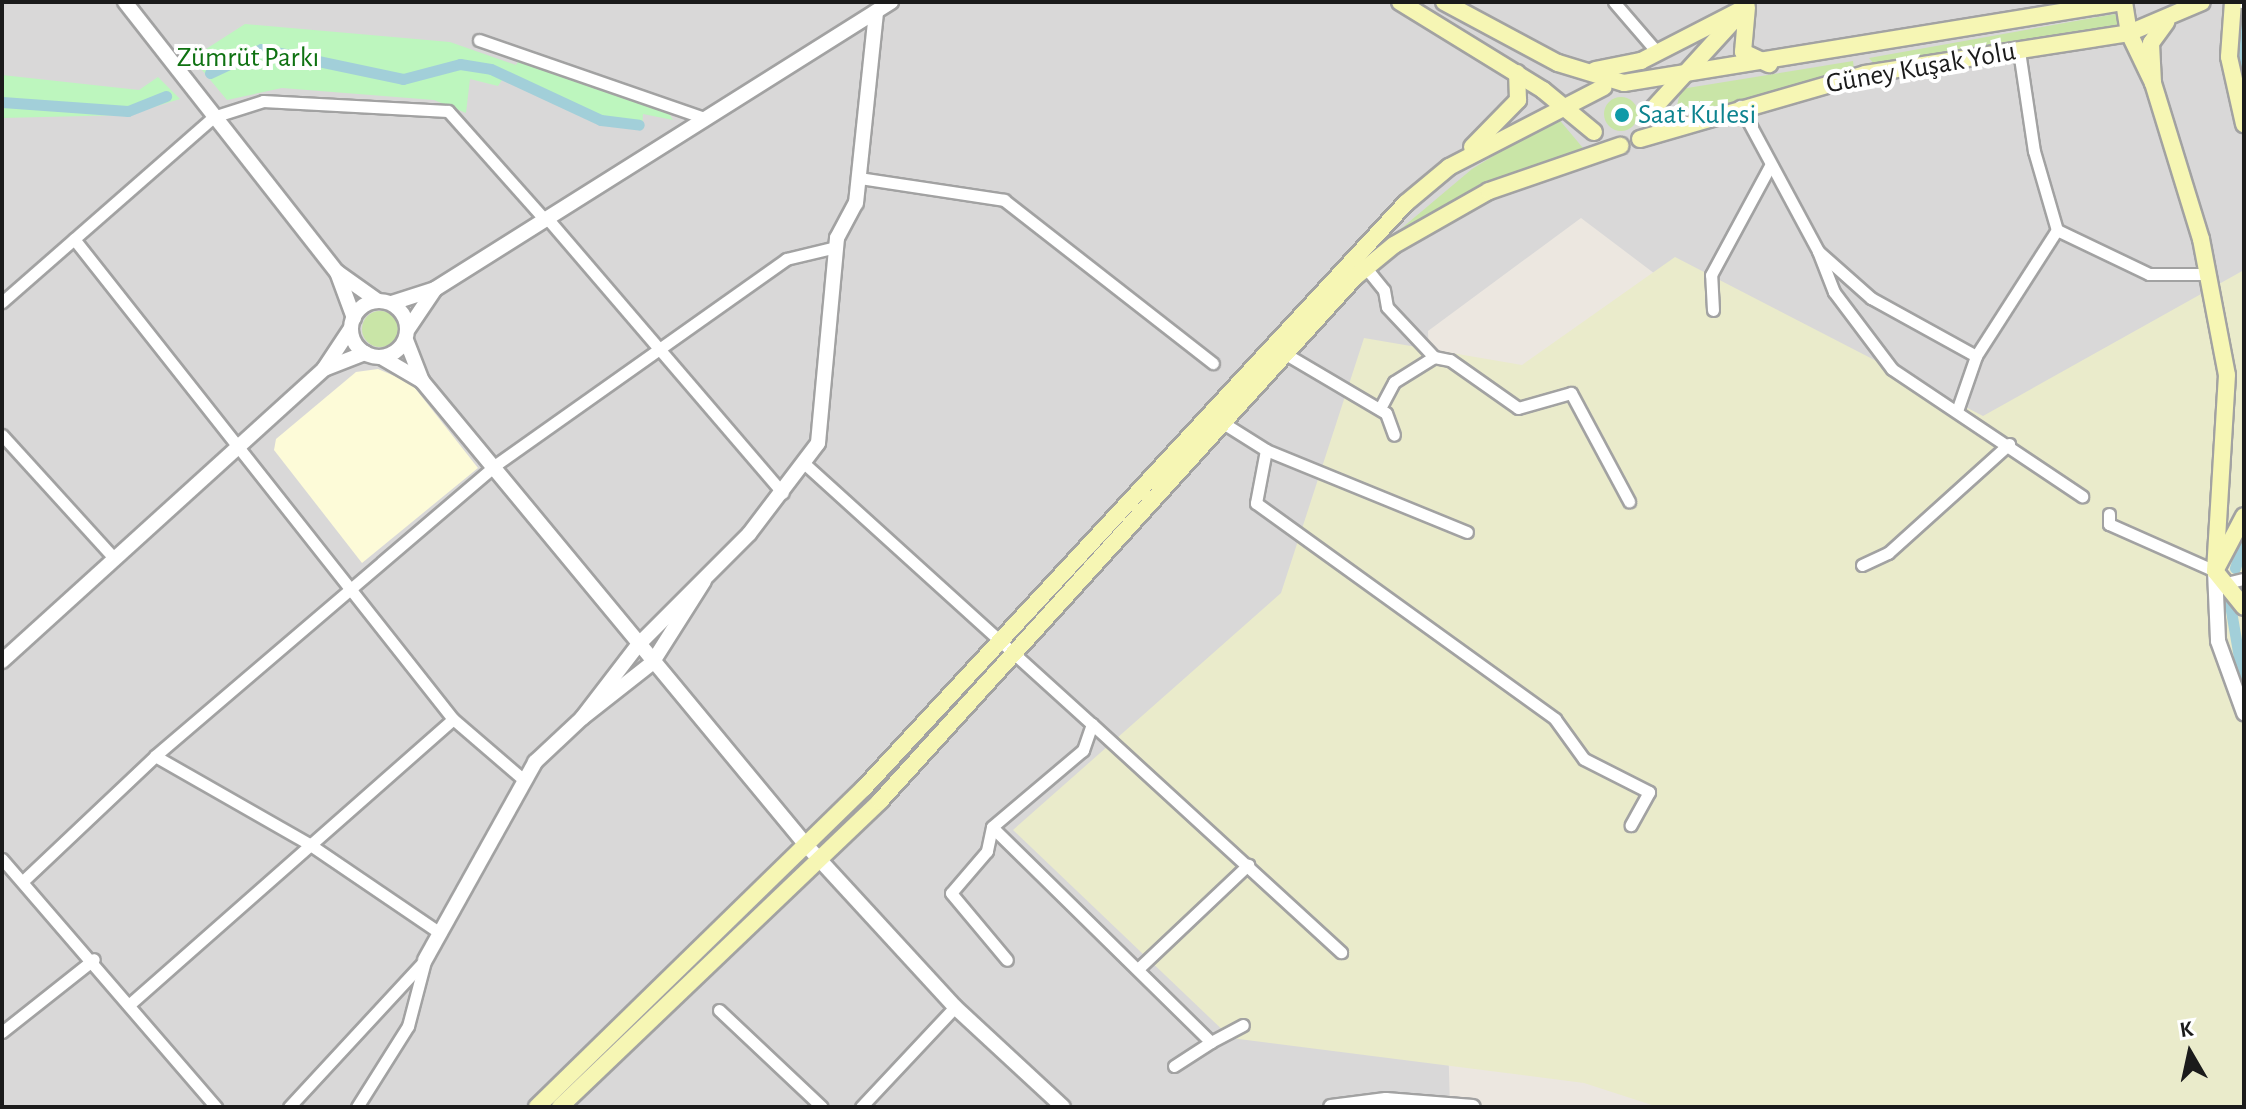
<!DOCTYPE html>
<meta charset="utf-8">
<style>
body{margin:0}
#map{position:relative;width:2246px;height:1109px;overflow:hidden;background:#ece7e0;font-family:"Alegreya Sans",sans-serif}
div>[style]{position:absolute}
.residential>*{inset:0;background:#d9d8d8}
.education>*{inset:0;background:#fdfbd8}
.farmland>*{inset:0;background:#eaebcb}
.grass>*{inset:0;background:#c9e5a7}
.round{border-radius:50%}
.park>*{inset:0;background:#bdf6be}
.canal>*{height:11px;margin:-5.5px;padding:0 5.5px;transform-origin:5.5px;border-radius:5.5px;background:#a2cfd9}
.roads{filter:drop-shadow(2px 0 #a2a2a2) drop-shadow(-2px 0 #a2a2a2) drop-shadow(0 2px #a2a2a2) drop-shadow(0 -2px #a2a2a2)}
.minor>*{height:11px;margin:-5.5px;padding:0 5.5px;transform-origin:5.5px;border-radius:5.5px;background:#fff}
.tertiary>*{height:14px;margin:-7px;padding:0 7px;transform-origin:7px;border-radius:7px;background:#fff}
.tertiary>.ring{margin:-7px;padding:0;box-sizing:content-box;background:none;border:14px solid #fff;border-radius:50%}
.secondary>*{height:16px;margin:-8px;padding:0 8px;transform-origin:8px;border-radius:8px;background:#f6f6b4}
.dots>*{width:22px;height:22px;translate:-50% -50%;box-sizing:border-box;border:4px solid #fff;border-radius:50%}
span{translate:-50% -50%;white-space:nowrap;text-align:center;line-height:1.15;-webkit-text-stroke:8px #fff;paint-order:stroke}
.park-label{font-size:28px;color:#0f7212}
.street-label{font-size:28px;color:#1b1b1b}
.culture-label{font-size:28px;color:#0d838f}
.left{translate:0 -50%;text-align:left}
.frame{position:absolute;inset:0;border:4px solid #1b1b1b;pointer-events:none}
.north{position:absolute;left:2150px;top:1013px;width:80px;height:80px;-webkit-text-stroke:6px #fff;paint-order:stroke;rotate:351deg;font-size:22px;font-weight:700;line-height:32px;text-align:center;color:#1b1b1b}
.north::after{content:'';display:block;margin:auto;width:28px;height:36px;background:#1b1b1b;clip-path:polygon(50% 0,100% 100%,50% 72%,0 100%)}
</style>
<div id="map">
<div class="residential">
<i style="clip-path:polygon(2px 2px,2244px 2px,2244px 719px,1581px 218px,1428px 331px,1450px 1107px,2px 1107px)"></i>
</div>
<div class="education">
<i style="clip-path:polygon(378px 369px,411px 383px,478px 468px,362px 563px,274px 450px,276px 439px,356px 372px)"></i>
</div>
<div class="farmland">
<i style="clip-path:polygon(1675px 257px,1983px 416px,2244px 270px,2244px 1107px,1658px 1107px,1584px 1083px,1231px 1038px,1013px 830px,1281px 593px,1364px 338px,1522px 365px)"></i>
</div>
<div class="grass">
<i style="clip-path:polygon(2115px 14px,2121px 28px,1877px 67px,1869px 58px)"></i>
<i style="clip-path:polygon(1853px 61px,1854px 69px,1673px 122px,1681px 89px)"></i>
<i class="round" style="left:1604px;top:97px;width:34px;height:34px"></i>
<i style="clip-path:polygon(1557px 117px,1583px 148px,1483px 183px,1371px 254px,1472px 169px)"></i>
<i class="round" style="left:362px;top:311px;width:36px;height:36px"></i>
</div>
<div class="park">
<i style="clip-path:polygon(245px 24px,450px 42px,516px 65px,521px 57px,667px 110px,673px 120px,643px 114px,642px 128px,603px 123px,502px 80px,498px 86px,470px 79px,466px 113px,434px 100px,282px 88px,227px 100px,192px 58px)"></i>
<i style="clip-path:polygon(2px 75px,139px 90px,158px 77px,180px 99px,127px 115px,2px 118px)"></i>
</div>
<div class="canal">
<i style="left:2241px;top:7px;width:66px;rotate:87.4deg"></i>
<i style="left:210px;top:73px;width:56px;rotate:-25.2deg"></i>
<i style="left:261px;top:49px;width:145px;rotate:11.9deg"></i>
<i style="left:403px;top:79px;width:59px;rotate:-14.7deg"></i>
<i style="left:460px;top:64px;width:31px;rotate:9deg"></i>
<i style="left:491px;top:69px;width:121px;rotate:24.9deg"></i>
<i style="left:601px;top:120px;width:38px;rotate:7deg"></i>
<i style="left:2px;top:102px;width:126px;rotate:4.1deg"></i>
<i style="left:128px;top:111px;width:41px;rotate:-21.5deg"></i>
<i style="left:2235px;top:568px;width:28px;rotate:-72deg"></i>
<i style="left:2229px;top:599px;width:89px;rotate:80.3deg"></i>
</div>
<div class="roads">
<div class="minor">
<i style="left:1614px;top:2px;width:66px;rotate:49.3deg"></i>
<i style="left:2242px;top:2px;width:2px"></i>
<i style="left:479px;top:40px;width:238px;rotate:19.1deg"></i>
<i style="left:2019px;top:51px;width:101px;rotate:81.5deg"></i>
<i style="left:2034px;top:151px;width:82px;rotate:73.8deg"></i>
<i style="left:2057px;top:230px;width:102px;rotate:25.6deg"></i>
<i style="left:2149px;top:274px;width:60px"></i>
<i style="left:1740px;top:106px;width:165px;rotate:61.7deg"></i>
<i style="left:1818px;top:251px;width:71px;rotate:41.6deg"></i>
<i style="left:1871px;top:298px;width:120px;rotate:28.9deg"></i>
<i style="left:859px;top:178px;width:147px;rotate:8.6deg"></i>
<i style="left:1004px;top:200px;width:265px;rotate:38deg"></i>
<i style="left:547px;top:218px;width:362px;rotate:49.4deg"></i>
<i style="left:74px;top:239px;width:612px;rotate:51.71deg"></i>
<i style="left:453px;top:719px;width:94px;rotate:40.7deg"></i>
<i style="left:1818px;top:251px;width:44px;rotate:68.7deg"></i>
<i style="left:1834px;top:292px;width:96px;rotate:53deg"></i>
<i style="left:1892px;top:369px;width:229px;rotate:33.8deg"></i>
<i style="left:1366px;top:268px;width:28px;rotate:51deg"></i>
<i style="left:1384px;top:290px;width:17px;rotate:80deg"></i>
<i style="left:1387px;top:307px;width:69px;rotate:46.8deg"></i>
<i style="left:1434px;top:357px;width:47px;rotate:148deg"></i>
<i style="left:1394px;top:382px;width:30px;rotate:118deg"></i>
<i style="left:2px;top:302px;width:281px;rotate:-41.2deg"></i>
<i style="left:213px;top:117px;width:52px;rotate:-17.7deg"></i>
<i style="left:263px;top:101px;width:185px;rotate:3.1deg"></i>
<i style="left:448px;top:111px;width:146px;rotate:48.3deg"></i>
<i style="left:1713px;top:310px;width:35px;rotate:-93deg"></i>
<i style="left:1711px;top:275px;width:124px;rotate:-61.6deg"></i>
<i style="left:1284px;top:353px;width:118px;rotate:30.5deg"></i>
<i style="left:1386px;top:413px;width:23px;rotate:70deg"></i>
<i style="left:1434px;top:357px;width:16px;rotate:11deg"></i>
<i style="left:1450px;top:360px;width:83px;rotate:35.2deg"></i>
<i style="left:1518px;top:408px;width:55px;rotate:-15.8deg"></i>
<i style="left:1571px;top:393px;width:123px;rotate:61.8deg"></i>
<i style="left:1957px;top:411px;width:58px;rotate:-70.9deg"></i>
<i style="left:1976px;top:356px;width:150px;rotate:-57.3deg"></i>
<i style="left:1220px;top:421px;width:54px;rotate:32.2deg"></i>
<i style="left:1266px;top:450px;width:217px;rotate:22.2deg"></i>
<i style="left:2px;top:435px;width:165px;rotate:47.7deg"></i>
<i style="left:1266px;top:450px;width:54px;rotate:100.7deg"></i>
<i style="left:1256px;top:503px;width:369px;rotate:35.8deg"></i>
<i style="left:1555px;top:719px;width:49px;rotate:54.1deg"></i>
<i style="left:1584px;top:759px;width:73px;rotate:26.9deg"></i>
<i style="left:1649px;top:792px;width:38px;rotate:119deg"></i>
<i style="left:806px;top:465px;width:386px;rotate:42.2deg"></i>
<i style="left:1092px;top:724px;width:28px;rotate:109deg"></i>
<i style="left:1083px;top:750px;width:119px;rotate:139.8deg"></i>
<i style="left:992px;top:827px;width:307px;rotate:44.5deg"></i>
<i style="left:1211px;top:1042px;width:36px;rotate:-28deg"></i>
<i style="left:2109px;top:514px;width:10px;rotate:90deg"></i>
<i style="left:2109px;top:524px;width:116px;rotate:23.9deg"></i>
<i style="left:1862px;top:565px;width:29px;rotate:-25deg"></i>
<i style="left:1888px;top:553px;width:163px;rotate:-42deg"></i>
<i style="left:2226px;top:583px;width:18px;rotate:-13deg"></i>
<i style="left:1092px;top:724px;width:338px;rotate:42.5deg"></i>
<i style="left:155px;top:756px;width:177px;rotate:29.7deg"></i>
<i style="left:309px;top:844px;width:158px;rotate:34.2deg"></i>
<i style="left:992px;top:827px;width:25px;rotate:102deg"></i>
<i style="left:987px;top:851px;width:55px;rotate:130.6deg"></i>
<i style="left:951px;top:893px;width:87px;rotate:50.1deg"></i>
<i style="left:2px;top:859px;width:328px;rotate:49.2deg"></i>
<i style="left:23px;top:881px;width:182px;rotate:-43.4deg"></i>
<i style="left:155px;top:756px;width:446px;rotate:-40.5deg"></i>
<i style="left:494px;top:466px;width:358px;rotate:-35.3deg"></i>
<i style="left:786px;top:259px;width:51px;rotate:-13.5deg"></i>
<i style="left:1140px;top:967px;width:149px;rotate:-43.4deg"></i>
<i style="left:131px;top:1003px;width:429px;rotate:-41.4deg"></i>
<i style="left:719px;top:1010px;width:141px;rotate:43.3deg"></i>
<i style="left:2px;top:1032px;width:117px;rotate:-38.4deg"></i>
<i style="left:1174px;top:1066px;width:44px;rotate:-33deg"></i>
<i style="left:289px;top:1107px;width:200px;rotate:-47.2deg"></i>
<i style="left:357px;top:1107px;width:96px;rotate:-57.8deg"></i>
<i style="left:408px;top:1026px;width:67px;rotate:-75.3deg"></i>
<i style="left:861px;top:1107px;width:137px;rotate:-46.8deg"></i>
</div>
<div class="tertiary">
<i style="left:125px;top:2px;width:343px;rotate:51.9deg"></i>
<i style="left:435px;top:289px;width:539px;rotate:-32.19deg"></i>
<i class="ring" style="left:351px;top:301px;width:42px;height:42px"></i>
<i style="left:392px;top:303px;width:45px;rotate:-18deg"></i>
<i style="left:435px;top:289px;width:48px;rotate:124deg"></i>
<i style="left:354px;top:318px;width:49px;rotate:-110.3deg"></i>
<i style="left:337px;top:272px;width:50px;rotate:35.3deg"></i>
<i style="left:351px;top:328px;width:49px;rotate:123.4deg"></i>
<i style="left:324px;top:369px;width:44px;rotate:-21.3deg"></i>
<i style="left:381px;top:357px;width:48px;rotate:30.3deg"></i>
<i style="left:422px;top:381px;width:44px;rotate:-111.3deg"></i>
<i style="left:422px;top:381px;width:602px;rotate:50.39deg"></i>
<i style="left:806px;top:845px;width:220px;rotate:47.4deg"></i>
<i style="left:955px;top:1007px;width:147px;rotate:42.8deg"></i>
<i style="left:2215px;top:571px;width:70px;rotate:87.5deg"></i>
<i style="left:2218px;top:641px;width:77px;rotate:70.1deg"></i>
<i style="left:704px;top:581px;width:97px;rotate:122.4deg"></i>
<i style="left:652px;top:663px;width:89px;rotate:141.8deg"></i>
<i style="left:582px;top:718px;width:92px;rotate:-52.5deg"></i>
<i style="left:638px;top:645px;width:157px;rotate:-45deg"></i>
<i style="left:749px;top:534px;width:114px;rotate:-52.8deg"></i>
<i style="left:818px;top:443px;width:206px;rotate:-84.7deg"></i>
<i style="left:837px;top:238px;width:40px;rotate:-62deg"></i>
<i style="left:856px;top:203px;width:192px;rotate:-84deg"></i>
<i style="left:2px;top:661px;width:435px;rotate:-42.2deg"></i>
<i style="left:425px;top:960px;width:227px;rotate:-60.9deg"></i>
<i style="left:535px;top:762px;width:64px;rotate:-43.1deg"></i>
<i style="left:1331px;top:1107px;width:55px;rotate:-7.3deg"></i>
<i style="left:1386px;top:1100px;width:87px;rotate:4.6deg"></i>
</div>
<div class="secondary">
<i style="left:1400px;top:2px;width:168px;rotate:31.6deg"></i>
<i style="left:1543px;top:90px;width:66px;rotate:39.5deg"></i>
<i style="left:1444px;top:2px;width:129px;rotate:28.2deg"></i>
<i style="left:1558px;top:63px;width:69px;rotate:16.9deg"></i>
<i style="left:1624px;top:83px;width:506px;rotate:-9.22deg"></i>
<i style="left:2124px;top:2px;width:31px;rotate:81deg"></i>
<i style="left:2129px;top:33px;width:55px;rotate:64.4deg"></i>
<i style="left:2153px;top:83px;width:40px;rotate:-92.9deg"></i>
<i style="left:2151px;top:43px;width:26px;rotate:-54deg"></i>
<i style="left:2233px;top:2px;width:55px;rotate:94.2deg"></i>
<i style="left:2229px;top:57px;width:69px;rotate:77.4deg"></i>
<i style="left:1747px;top:7px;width:45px;rotate:95.1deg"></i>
<i style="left:1743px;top:52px;width:29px;rotate:25deg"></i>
<i style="left:1595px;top:70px;width:47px;rotate:-11.1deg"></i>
<i style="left:1641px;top:61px;width:118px;rotate:-27.2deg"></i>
<i style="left:1746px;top:7px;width:141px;rotate:132.4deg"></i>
<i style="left:2153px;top:83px;width:163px;rotate:72.9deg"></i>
<i style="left:2201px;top:239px;width:138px;rotate:79.2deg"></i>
<i style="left:2227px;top:375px;width:196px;rotate:93.5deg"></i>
<i style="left:2215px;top:571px;width:46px;rotate:51.1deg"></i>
<i style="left:1640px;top:139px;width:234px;rotate:-16.1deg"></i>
<i style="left:1865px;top:74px;width:267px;rotate:-8.8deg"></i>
<i style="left:2129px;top:33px;width:79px;rotate:-23deg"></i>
<i style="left:1472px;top:147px;width:66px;rotate:-45.6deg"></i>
<i style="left:1518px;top:100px;width:27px;rotate:-92deg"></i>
<i style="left:2215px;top:571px;width:62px;rotate:-62.2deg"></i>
<i style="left:537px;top:1107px;width:457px;rotate:-44.3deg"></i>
<i style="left:864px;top:788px;width:797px;rotate:-47.19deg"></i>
<i style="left:1406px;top:203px;width:56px;rotate:-39.9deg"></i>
<i style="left:1449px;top:167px;width:174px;rotate:-27.3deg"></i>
<i style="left:560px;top:1107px;width:443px;rotate:-43.7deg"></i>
<i style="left:880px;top:801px;width:707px;rotate:-47.81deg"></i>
<i style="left:1355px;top:277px;width:50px;rotate:-39.4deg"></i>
<i style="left:1394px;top:245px;width:109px;rotate:-29.6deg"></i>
<i style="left:1489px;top:191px;width:139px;rotate:-19deg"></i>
</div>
</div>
<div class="dots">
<i style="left:1622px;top:115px;background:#0f9aa8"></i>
</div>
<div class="park-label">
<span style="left:248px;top:58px">Zümrüt Parkı</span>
</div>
<div class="street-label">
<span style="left:1921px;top:68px;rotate:-10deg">Güney Kuşak Yolu</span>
</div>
<div class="culture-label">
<span class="left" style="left:1638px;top:115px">Saat Kulesi</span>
</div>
<div class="frame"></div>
<div class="north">K</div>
</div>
